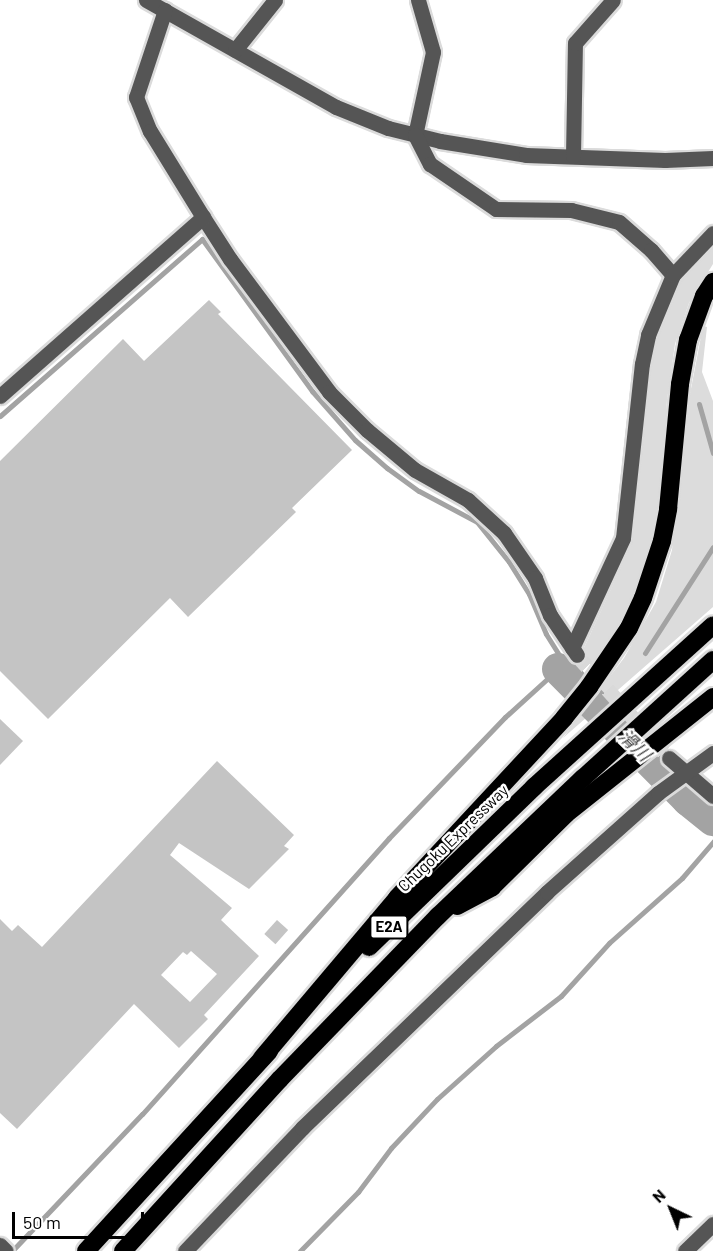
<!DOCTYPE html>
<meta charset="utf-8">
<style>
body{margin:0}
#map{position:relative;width:713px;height:1251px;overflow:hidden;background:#fff;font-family:Barlow,"Noto Sans JP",sans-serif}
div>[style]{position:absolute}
.green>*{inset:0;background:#dcdcdc}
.stream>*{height:5px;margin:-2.5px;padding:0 2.5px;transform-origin:2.5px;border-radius:2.5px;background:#a3a3a3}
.river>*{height:32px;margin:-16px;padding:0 16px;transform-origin:16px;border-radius:16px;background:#a3a3a3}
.building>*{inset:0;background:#c4c4c4;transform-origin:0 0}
.minor-tunnel>*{height:15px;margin-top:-7.5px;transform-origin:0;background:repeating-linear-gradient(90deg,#d9d9d9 0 15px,transparent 0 23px)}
.roads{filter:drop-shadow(2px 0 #dbdbdb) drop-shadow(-2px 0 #dbdbdb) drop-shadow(0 2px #dbdbdb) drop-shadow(0 -2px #dbdbdb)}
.minor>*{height:15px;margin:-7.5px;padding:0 7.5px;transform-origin:7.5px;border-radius:7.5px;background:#555}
.highway>*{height:18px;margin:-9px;padding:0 9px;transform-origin:9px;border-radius:9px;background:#000}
span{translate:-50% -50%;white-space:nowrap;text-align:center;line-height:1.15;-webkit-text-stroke:5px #fff;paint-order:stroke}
.shield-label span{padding:2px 4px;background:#fff;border:2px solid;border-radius:4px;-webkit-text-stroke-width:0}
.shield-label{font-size:15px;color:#000;font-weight:700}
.street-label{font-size:16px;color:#000}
.water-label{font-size:18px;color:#444;font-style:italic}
.north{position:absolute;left:641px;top:1179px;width:60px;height:60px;-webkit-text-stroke:4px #fff;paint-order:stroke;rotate:317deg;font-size:16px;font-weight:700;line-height:24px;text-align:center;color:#000}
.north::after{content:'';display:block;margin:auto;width:21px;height:27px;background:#000;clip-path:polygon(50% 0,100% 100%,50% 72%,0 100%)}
.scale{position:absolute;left:12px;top:1212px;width:132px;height:27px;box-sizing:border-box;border:3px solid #000;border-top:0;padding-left:8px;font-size:18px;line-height:21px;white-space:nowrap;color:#000;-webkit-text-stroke:4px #fff;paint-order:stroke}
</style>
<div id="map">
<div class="green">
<i style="clip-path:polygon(713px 245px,713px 264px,689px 303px,675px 344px,667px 400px,662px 481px,653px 538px,628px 609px,594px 665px,586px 655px,584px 648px,627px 554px,634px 527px,651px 364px,659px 328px,682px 278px)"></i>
<i style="clip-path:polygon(703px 326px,707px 327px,702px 372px,713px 401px,713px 607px,563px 738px,624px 658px,656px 602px,672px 550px,689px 399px)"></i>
</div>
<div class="stream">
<i style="left:699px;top:404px;width:51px;rotate:74.1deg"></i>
<i style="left:0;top:416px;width:269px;rotate:-41.2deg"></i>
<i style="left:202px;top:239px;width:188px;rotate:54.1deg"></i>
<i style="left:312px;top:391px;width:65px;rotate:48.7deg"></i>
<i style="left:355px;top:440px;width:43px;rotate:41.2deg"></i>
<i style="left:387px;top:468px;width:39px;rotate:36deg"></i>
<i style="left:419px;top:491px;width:66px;rotate:28.1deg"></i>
<i style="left:477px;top:522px;width:51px;rotate:51.3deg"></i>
<i style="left:509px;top:562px;width:38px;rotate:58deg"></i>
<i style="left:529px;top:594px;width:43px;rotate:67deg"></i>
<i style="left:546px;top:634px;width:26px;rotate:58deg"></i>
<i style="left:560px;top:656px;width:13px;rotate:99deg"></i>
<i style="left:558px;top:669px;width:72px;rotate:137.8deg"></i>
<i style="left:505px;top:717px;width:168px;rotate:133.8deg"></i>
<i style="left:389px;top:838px;width:370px;rotate:131.8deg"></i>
<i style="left:142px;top:1114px;width:189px;rotate:133.5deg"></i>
<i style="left:645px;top:653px;width:126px;rotate:-57.3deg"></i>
<i style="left:300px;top:1251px;width:83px;rotate:-45.5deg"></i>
<i style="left:358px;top:1192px;width:55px;rotate:-53.1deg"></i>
<i style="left:391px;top:1148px;width:67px;rotate:-46.8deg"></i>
<i style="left:437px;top:1099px;width:79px;rotate:-41.9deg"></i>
<i style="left:496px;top:1046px;width:82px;rotate:-37.6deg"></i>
<i style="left:561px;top:996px;width:72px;rotate:-47.8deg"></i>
<i style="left:609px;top:943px;width:98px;rotate:-41.7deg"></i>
<i style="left:682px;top:878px;width:48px;rotate:-49.3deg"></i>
</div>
<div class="river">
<i style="left:558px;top:669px;width:185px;rotate:45.2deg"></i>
<i style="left:688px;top:800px;width:32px;rotate:39deg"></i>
</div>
<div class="building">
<i style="clip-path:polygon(209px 300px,221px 312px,218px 314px,352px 450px,292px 508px,296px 512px,188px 617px,170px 598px,48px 719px,0 671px,0 461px,123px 339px,144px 361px)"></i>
<i style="clip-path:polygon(0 719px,23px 741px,0 765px)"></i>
<i style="clip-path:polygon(evenodd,217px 761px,294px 835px,284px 846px,289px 849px,249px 889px,179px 843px,170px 855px,232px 908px,221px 920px,259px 956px,204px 1015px,208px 1019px,179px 1048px,134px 1004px,17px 1129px,0 1113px,0 919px,12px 931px,18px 925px,42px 947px,217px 761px,191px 951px,217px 974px,190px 1002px,161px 975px,183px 952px,187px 955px,191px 951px)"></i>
<i style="left:277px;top:920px;width:15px;height:19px;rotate:42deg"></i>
</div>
<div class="minor-tunnel">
<i style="left:577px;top:655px;width:138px;rotate:48.2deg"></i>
</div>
<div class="roads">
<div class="minor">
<i style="left:146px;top:0;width:218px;rotate:29.4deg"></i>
<i style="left:336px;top:107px;width:56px;rotate:22deg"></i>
<i style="left:388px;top:128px;width:54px;rotate:14deg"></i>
<i style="left:440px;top:141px;width:87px;rotate:9.2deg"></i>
<i style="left:526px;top:155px;width:139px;rotate:2.1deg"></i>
<i style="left:665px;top:160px;width:48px;rotate:-2.4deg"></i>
<i style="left:418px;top:0;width:54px;rotate:73.9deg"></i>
<i style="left:433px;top:52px;width:85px;rotate:102.2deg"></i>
<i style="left:415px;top:135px;width:33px;rotate:63deg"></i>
<i style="left:430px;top:164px;width:80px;rotate:34.3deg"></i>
<i style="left:496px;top:209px;width:75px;rotate:0.8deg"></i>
<i style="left:571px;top:210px;width:49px;rotate:14deg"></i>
<i style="left:619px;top:222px;width:43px;rotate:41.2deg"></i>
<i style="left:651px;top:250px;width:33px;rotate:49deg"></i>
<i style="left:165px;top:10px;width:92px;rotate:108.4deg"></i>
<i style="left:136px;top:97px;width:37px;rotate:68deg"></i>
<i style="left:150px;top:131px;width:101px;rotate:58.4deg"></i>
<i style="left:203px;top:217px;width:50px;rotate:57.3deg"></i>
<i style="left:230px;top:259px;width:166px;rotate:53.3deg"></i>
<i style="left:329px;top:392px;width:54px;rotate:45deg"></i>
<i style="left:367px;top:430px;width:62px;rotate:39.8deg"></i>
<i style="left:415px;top:470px;width:61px;rotate:29.5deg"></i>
<i style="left:468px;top:500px;width:49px;rotate:42.5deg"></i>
<i style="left:504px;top:533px;width:55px;rotate:55.4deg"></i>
<i style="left:535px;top:578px;width:40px;rotate:68deg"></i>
<i style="left:550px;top:615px;width:48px;rotate:56deg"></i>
<i style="left:235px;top:50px;width:64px;rotate:-51.3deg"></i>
<i style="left:573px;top:156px;width:113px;rotate:-89deg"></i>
<i style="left:575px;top:43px;width:57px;rotate:-48.5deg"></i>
<i style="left:0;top:396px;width:271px;rotate:-41.4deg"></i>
<i style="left:572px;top:648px;width:121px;rotate:-65.1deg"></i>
<i style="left:623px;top:538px;width:175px;rotate:-83.8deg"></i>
<i style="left:642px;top:364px;width:30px;rotate:-78deg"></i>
<i style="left:648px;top:335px;width:65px;rotate:-67.4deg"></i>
<i style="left:673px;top:275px;width:58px;rotate:-46.4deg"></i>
<i style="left:669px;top:758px;width:58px;rotate:40.8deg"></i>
<i style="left:0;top:1245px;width:8px;rotate:45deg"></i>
<i style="left:185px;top:1251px;width:170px;rotate:-46.4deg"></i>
<i style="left:302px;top:1128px;width:340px;rotate:-43.9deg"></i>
<i style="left:547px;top:892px;width:149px;rotate:-41.7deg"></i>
<i style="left:658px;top:793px;width:68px;rotate:-36deg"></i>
<i style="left:685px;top:1251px;width:39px;rotate:-44deg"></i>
</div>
<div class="highway">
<i style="left:457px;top:906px;width:40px;rotate:-28deg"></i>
<i style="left:492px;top:887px;width:104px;rotate:-44.6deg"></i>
<i style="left:566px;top:814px;width:188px;rotate:-38.5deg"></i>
<i style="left:369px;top:947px;width:230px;rotate:-44.1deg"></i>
<i style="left:534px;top:787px;width:241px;rotate:-42.1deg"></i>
<i style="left:262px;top:1058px;width:209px;rotate:-49.8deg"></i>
<i style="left:397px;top:898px;width:246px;rotate:-47.1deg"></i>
<i style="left:564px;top:718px;width:40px;rotate:-51deg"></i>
<i style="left:589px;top:687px;width:71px;rotate:-55.9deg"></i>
<i style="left:629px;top:628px;width:33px;rotate:-65deg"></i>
<i style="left:643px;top:598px;width:60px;rotate:-71.6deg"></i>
<i style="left:662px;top:541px;width:33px;rotate:-79deg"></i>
<i style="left:668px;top:509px;width:126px;rotate:-84.5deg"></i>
<i style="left:680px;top:384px;width:45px;rotate:-79.7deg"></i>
<i style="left:688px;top:340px;width:47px;rotate:-70deg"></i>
<i style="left:704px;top:296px;width:17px;rotate:-57deg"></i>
<i style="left:86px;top:1251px;width:271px;rotate:-47.5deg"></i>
<i style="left:123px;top:1251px;width:233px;rotate:-47.6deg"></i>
<i style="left:280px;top:1079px;width:227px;rotate:-45.9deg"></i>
<i style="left:438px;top:916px;width:200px;rotate:-43.6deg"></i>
<i style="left:583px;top:778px;width:176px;rotate:-42.2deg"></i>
</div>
</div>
<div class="shield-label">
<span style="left:389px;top:927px">E2A</span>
</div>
<div class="street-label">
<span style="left:453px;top:838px;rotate:-44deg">Chugoku Expressway</span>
</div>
<div class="water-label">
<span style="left:635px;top:745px;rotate:44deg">滑川</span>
</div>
<div class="north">N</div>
<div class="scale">50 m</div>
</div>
